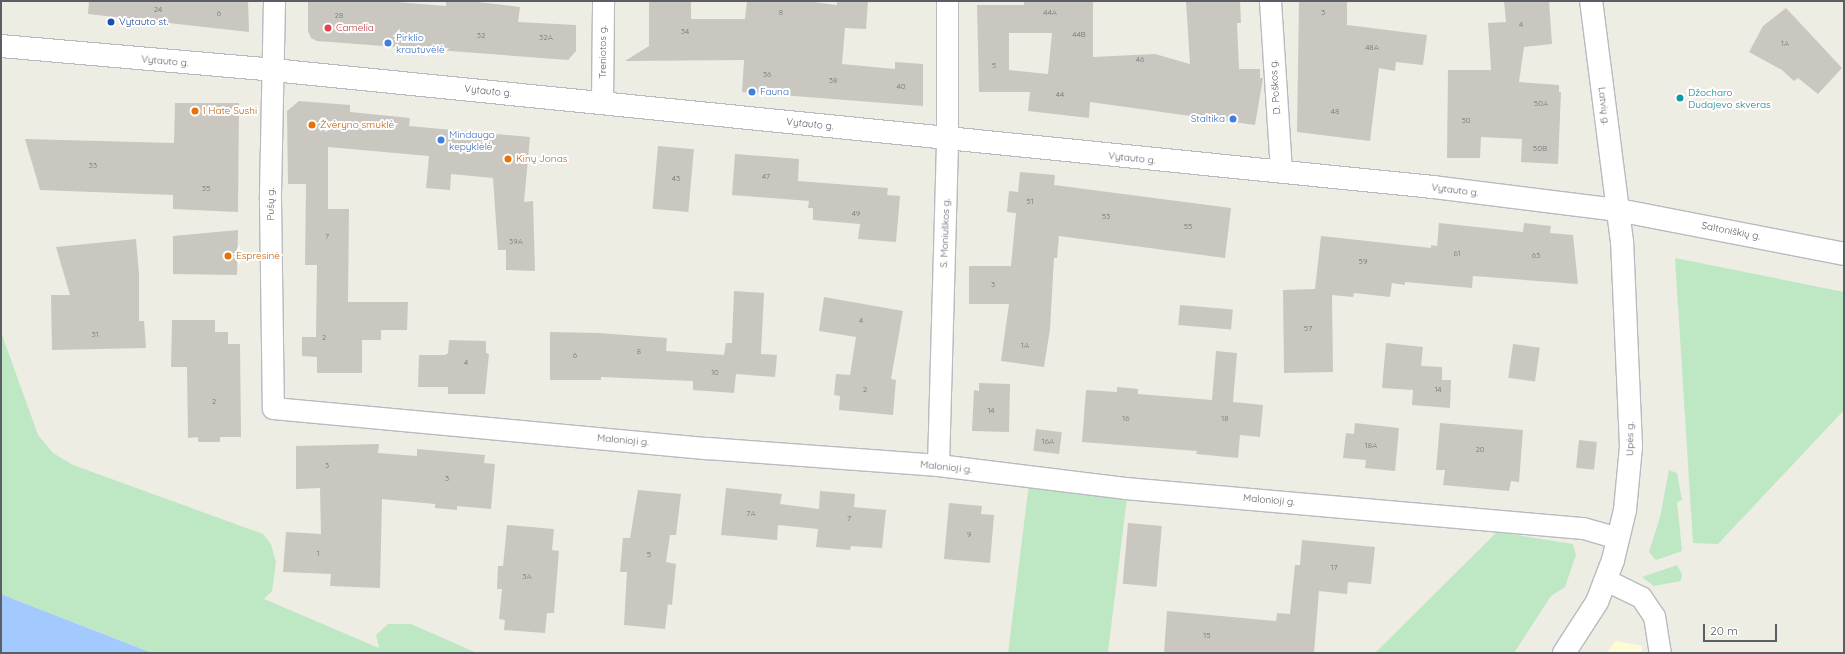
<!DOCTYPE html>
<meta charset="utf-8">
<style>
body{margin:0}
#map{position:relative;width:1845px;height:654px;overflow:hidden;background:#eeede3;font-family:Quicksand,sans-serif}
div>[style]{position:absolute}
.commercial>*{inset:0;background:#fffbd7}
.green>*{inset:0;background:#bee7c4;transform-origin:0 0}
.water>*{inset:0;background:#a2caff}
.building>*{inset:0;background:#c9c7c0;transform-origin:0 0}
.roads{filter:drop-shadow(1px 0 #b8bac0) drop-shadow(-1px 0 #b8bac0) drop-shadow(0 1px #b8bac0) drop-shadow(0 -1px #b8bac0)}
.minor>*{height:21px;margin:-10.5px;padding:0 10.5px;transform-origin:10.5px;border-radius:10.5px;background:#fff}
.tertiary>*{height:22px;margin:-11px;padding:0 11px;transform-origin:11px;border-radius:11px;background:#fff}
.dots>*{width:11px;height:11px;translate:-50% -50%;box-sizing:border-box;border:2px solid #fff;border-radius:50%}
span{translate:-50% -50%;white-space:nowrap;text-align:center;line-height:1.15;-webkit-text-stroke:4px #fff;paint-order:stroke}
.number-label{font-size:8px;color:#76787b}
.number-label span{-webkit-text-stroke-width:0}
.transit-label{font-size:10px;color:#164399}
.left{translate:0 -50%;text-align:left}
.health-label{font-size:10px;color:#be3a42}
.shop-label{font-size:10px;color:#366cbe}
.right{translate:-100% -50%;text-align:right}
.street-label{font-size:10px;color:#5b5e64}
.culture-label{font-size:10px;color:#0d838f}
.food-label{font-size:10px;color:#c56008}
.frame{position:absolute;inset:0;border:2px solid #5b5e64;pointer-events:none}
.scale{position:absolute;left:1703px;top:624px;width:74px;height:18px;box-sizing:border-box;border:2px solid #5b5e64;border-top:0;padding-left:5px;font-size:12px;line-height:14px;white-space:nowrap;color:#5b5e64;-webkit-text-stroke:3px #fff;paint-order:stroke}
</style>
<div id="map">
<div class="commercial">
<i style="clip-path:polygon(1615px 641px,1642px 646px,1642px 653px,1607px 653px)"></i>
</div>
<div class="green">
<i style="clip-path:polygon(1675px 258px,1844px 292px,1844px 410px,1718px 544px,1693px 543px)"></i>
<i style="clip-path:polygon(1px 332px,38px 435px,53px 453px,73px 465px,263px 534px,271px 544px,276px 562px,272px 591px,264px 599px,379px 648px,376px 635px,388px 624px,411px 624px,477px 653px,152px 653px,1px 594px)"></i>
<i style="clip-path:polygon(1669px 470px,1677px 473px,1682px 500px,1677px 502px,1682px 551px,1656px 560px,1649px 552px,1660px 517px)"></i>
<i style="left:1029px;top:483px;width:99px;height:171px;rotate:7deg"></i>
<i style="clip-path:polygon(1497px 532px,1573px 544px,1576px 555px,1565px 587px,1551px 596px,1514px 653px,1375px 653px)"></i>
<i style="clip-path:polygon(1677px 565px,1682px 574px,1681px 581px,1654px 586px,1642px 577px)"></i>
</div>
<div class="water">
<i style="clip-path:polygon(1px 594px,16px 600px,152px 653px,1px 653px)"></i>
</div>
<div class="building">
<i style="clip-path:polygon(89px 1px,248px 1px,249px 32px,88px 14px)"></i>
<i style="clip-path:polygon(308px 1px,384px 1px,446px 6px,446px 1px,469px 1px,520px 7px,518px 22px,576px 25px,576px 51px,568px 60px,317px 41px,311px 38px,308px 31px)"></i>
<i style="clip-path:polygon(649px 1px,691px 1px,691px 19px,745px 19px,747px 1px,805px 1px,837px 5px,837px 1px,868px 1px,866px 29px,845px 28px,842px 64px,895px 69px,895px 62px,923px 64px,923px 106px,742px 92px,744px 60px,625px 61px,649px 46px)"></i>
<i style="clip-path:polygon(evenodd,1024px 1px,1093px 1px,1093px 57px,1155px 54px,1190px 64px,1186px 1px,1240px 1px,1241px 23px,1237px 23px,1239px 69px,1260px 69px,1260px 78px,1263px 78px,1255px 125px,1090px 102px,1089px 118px,1028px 111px,1030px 92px,979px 92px,977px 5px,1024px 5px,1024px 1px,1009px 33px,1052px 33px,1048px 74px,1009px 70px,1009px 33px)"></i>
<i style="clip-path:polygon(1299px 1px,1347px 1px,1347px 25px,1427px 35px,1423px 65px,1396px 62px,1395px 71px,1379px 68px,1370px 141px,1297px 132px)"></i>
<i style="clip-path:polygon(1504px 1px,1549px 1px,1552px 44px,1524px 47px,1519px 82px,1559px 85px,1559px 92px,1561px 92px,1558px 164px,1521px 162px,1522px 139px,1481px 137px,1480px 158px,1447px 158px,1448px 70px,1491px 70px,1488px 23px,1506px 22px)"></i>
<i style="clip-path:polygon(1786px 8px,1842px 68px,1818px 94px,1798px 78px,1794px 81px,1782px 70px,1749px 52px,1763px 26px)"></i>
<i style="clip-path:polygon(299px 101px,350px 105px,350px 112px,410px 118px,409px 126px,530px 137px,524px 202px,533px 201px,535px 271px,506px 270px,506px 250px,498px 250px,493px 178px,451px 174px,450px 190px,426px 188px,429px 156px,328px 147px,328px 209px,349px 209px,348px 302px,408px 302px,407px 330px,381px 330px,381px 340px,362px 340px,362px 373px,317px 373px,317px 357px,302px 356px,302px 337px,316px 337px,317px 265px,305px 265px,306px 184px,288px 184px,287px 111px)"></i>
<i style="clip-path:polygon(175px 103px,239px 103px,238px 212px,173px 209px,173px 195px,40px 190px,25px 139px,174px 143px)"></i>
<i style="left:658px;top:146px;width:36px;height:63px;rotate:5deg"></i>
<i style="clip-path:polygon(735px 154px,799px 159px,798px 181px,888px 188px,887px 195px,900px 196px,896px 242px,858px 239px,860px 224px,813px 220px,813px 208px,808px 208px,809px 201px,732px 195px)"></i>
<i style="clip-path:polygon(1020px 172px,1055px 175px,1054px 185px,1231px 208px,1225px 258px,1059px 236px,1057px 258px,1054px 258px,1050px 329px,1044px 367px,1001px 361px,1009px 304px,969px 304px,969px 266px,1011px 266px,1016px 213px,1007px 212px,1009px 191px,1018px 192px)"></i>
<i style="clip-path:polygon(1439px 223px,1523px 232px,1524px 223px,1551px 226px,1550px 233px,1573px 235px,1578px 284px,1473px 276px,1472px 288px,1405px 282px,1405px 285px,1392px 283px,1390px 297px,1354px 293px,1353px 297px,1332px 295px,1333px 372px,1284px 373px,1283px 290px,1315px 289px,1321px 236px,1431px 248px,1431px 245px,1437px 246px)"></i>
<i style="clip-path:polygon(238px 230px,237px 275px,173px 274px,173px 236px)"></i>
<i style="clip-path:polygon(136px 239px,139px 274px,139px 321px,144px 321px,146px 348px,52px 350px,51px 295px,70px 295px,56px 247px)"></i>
<i style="clip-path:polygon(734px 291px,764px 293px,761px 354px,777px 355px,775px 377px,736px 374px,734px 393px,693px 390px,693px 381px,601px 377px,601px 380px,550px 380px,550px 332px,598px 333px,667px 338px,666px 351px,724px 355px,726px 343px,732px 343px)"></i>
<i style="clip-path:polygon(824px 297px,903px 311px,891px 379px,896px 380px,893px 415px,839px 410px,840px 396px,834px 395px,836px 374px,850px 375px,856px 337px,819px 331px)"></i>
<i style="left:1180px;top:305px;width:53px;height:20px;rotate:5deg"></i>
<i style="clip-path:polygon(172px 320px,215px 320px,215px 332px,228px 332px,228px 344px,240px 344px,241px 437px,220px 437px,220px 442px,198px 442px,198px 437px,188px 438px,187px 367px,171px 367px)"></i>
<i style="clip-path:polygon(449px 340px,486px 341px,486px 353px,489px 354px,485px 394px,448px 394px,448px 387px,418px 387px,419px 355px,445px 355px,448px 353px)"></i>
<i style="clip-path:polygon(1386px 343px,1423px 347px,1421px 366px,1442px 367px,1442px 380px,1451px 380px,1450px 408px,1412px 405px,1413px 390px,1382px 388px)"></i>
<i style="left:1513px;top:344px;width:27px;height:34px;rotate:8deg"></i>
<i style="clip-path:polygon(1216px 351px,1237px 353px,1233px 402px,1263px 405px,1260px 437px,1240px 435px,1238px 458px,1196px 454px,1197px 451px,1082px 442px,1086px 390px,1117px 392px,1117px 387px,1138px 389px,1138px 394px,1212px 400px)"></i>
<i style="clip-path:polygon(979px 383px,1010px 384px,1009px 432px,972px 431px,974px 390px,979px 391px)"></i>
<i style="clip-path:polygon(1355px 423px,1399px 428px,1395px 471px,1365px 468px,1366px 460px,1343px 458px,1346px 433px,1354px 434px)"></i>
<i style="clip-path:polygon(1440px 423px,1523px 430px,1519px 482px,1511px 481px,1509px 491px,1443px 485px,1445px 470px,1436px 470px)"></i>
<i style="left:1036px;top:429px;width:26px;height:22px;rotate:7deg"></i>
<i style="left:1579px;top:440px;width:18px;height:28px;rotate:6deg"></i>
<i style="clip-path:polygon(379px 444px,378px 453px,417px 456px,417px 449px,485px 455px,484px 463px,495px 464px,491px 509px,457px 506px,457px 510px,435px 508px,435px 504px,382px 499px,380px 588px,330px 586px,331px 574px,283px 572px,286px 532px,321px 534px,320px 488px,296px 489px,296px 446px)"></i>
<i style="clip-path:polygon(726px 488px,782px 494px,780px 504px,819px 509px,820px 491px,855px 494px,854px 507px,886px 510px,882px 548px,851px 546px,850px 550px,816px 547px,818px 529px,778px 525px,777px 540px,721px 535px)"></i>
<i style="clip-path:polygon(638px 490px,681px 494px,676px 535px,670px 535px,666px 562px,676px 564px,672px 605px,668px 604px,665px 629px,624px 625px,627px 572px,620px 572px,623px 538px,630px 538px)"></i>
<i style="clip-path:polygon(949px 503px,982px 506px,981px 514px,994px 515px,990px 563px,944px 559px)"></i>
<i style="left:1128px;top:523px;width:34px;height:61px;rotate:5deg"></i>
<i style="clip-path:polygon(507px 525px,554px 529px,552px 550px,559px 551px,554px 613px,547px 613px,545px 633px,504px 630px,505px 620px,499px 619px,502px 589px,497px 589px,498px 566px,503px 566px)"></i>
<i style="clip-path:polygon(1302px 540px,1375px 547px,1371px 584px,1348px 582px,1347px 594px,1319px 591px,1314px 653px,1164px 653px,1167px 611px,1276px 621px,1277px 613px,1290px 614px,1295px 565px,1300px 565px)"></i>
</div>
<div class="roads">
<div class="minor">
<i style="left:274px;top:1px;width:199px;rotate:91.2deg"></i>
<i style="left:270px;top:200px;width:208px;rotate:89.2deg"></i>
<i style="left:273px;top:408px;width:436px;rotate:5.3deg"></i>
<i style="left:707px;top:448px;width:232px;rotate:4.2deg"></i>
<i style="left:938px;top:465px;width:188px;rotate:7deg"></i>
<i style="left:1125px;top:488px;width:460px;rotate:5deg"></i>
<i style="left:1583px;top:528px;width:36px;rotate:16deg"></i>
<i style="left:1270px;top:1px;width:171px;rotate:86.3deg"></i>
<i style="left:602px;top:103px;width:102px;rotate:-89.4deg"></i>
<i style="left:938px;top:465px;width:325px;rotate:-88.4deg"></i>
<i style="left:947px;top:140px;width:139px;rotate:-90deg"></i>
<i style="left:1606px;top:580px;width:39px;rotate:26deg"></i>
<i style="left:1641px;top:597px;width:23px;rotate:56deg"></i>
<i style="left:1654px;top:616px;width:37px;rotate:81deg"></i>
</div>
<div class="tertiary">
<i style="left:1px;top:46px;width:273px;rotate:5deg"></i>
<i style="left:273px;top:70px;width:1166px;rotate:5.76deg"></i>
<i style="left:1433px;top:187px;width:186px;rotate:7.1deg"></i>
<i style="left:1618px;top:210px;width:230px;rotate:11deg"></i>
<i style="left:1564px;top:653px;width:61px;rotate:-57.1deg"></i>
<i style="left:1597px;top:602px;width:45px;rotate:-69.1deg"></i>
<i style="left:1613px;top:560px;width:51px;rotate:-76.5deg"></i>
<i style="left:1625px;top:510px;width:64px;rotate:-84.6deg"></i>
<i style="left:1631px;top:446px;width:204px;rotate:-92.5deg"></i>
<i style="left:1622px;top:242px;width:243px;rotate:-97.3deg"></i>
</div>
</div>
<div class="dots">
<i style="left:111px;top:22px;background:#1a4fb4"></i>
<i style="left:328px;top:28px;background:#e0444e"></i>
<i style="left:388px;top:43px;background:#3f7fe0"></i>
<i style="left:752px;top:92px;background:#3f7fe0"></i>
<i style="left:1680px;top:98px;background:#0f9aa8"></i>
<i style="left:195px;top:111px;background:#e8710a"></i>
<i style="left:1233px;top:119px;background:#3f7fe0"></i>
<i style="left:312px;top:125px;background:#e8710a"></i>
<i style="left:441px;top:140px;background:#3f7fe0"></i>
<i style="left:508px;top:159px;background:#e8710a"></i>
<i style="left:228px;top:256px;background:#e8710a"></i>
</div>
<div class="number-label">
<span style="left:158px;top:10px">24</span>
<span style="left:781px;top:13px">8</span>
<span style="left:1050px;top:13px">44A</span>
<span style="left:1323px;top:13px">3</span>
<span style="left:219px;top:14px">6</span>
<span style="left:339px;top:16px">28</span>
<span style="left:1521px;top:25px">4</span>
<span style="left:685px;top:32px">34</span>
<span style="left:1079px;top:35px">44B</span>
<span style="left:481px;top:36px">32</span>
<span style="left:546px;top:38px">32A</span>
<span style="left:1785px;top:44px">1A</span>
<span style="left:1372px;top:48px">48A</span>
<span style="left:1140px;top:60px">46</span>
<span style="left:994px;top:66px">5</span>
<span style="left:767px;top:75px">36</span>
<span style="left:833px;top:81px">38</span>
<span style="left:901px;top:87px">40</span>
<span style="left:1060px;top:95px">44</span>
<span style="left:1541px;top:104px">50A</span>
<span style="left:1335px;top:112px">48</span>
<span style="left:1466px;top:121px">50</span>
<span style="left:1540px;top:149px">50B</span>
<span style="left:93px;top:166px">33</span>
<span style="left:766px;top:177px">47</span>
<span style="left:676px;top:179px">43</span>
<span style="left:206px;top:189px">35</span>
<span style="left:1030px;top:202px">51</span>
<span style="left:856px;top:214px">49</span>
<span style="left:1106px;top:217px">53</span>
<span style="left:1188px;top:227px">55</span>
<span style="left:327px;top:237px">7</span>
<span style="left:516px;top:242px">39A</span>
<span style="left:1457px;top:254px">61</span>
<span style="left:1536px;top:256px">63</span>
<span style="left:1363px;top:262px">59</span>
<span style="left:993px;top:285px">3</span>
<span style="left:861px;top:321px">4</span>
<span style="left:1308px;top:329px">57</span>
<span style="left:95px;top:335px">31</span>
<span style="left:324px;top:338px">2</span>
<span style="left:1025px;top:346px">1A</span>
<span style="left:639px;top:352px">8</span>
<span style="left:575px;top:356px">6</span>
<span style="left:466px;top:363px">4</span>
<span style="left:715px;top:373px">10</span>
<span style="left:865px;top:390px">2</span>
<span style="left:1438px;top:390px">14</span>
<span style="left:214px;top:402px">2</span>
<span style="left:991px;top:411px">14</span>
<span style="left:1126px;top:419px">16</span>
<span style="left:1225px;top:419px">18</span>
<span style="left:1048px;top:442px">16A</span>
<span style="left:1371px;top:446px">18A</span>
<span style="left:1480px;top:450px">20</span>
<span style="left:327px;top:466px">3</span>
<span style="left:447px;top:479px">3</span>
<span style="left:751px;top:514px">7A</span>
<span style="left:849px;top:519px">7</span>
<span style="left:969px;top:535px">9</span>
<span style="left:318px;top:554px">1</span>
<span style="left:649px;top:555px">5</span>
<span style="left:1334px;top:568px">17</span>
<span style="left:527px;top:577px">3A</span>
<span style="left:1207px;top:636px">15</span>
</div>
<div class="transit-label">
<span class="left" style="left:119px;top:22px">Vytauto st.</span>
</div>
<div class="health-label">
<span class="left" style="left:336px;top:28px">Camelia</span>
</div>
<div class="shop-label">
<span class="left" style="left:396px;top:43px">Pirklio<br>krautuvėlė</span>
<span class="left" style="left:760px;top:92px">Fauna</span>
<span class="right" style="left:1225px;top:119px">Staltika</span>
<span class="left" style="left:449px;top:140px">Mindaugo<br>kepyklėlė</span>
</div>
<div class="street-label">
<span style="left:603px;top:52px;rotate:-90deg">Treniotos g.</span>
<span style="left:165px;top:61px;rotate:5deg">Vytauto g.</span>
<span style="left:1275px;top:87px;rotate:-94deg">D. Poškos g.</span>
<span style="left:488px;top:91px;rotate:6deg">Vytauto g.</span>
<span style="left:1604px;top:106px;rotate:83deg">Latvių g.</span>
<span style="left:810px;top:124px;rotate:6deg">Vytauto g.</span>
<span style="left:1132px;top:158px;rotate:6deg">Vytauto g.</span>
<span style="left:1455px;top:190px;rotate:7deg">Vytauto g.</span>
<span style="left:271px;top:204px;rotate:-90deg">Pušų g.</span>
<span style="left:1731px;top:231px;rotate:11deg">Saltoniškių g.</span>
<span style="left:945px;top:233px;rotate:-88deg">S. Moniuškos g.</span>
<span style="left:1630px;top:439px;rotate:-90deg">Upės g.</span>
<span style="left:623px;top:440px;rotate:5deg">Malonioji g.</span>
<span style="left:946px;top:467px;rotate:6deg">Malonioji g.</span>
<span style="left:1269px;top:500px;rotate:5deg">Malonioji g.</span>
</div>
<div class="culture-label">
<span class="left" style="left:1688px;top:98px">Džocharo<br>Dudajevo skveras</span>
</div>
<div class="food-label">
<span class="left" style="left:203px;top:111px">I Hate Sushi</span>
<span class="left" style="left:320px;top:125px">Žvėryno smuklė</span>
<span class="left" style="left:516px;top:159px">Kinų Jonas</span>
<span class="left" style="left:236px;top:256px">Espresinė</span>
</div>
<div class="frame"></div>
<div class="scale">20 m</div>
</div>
